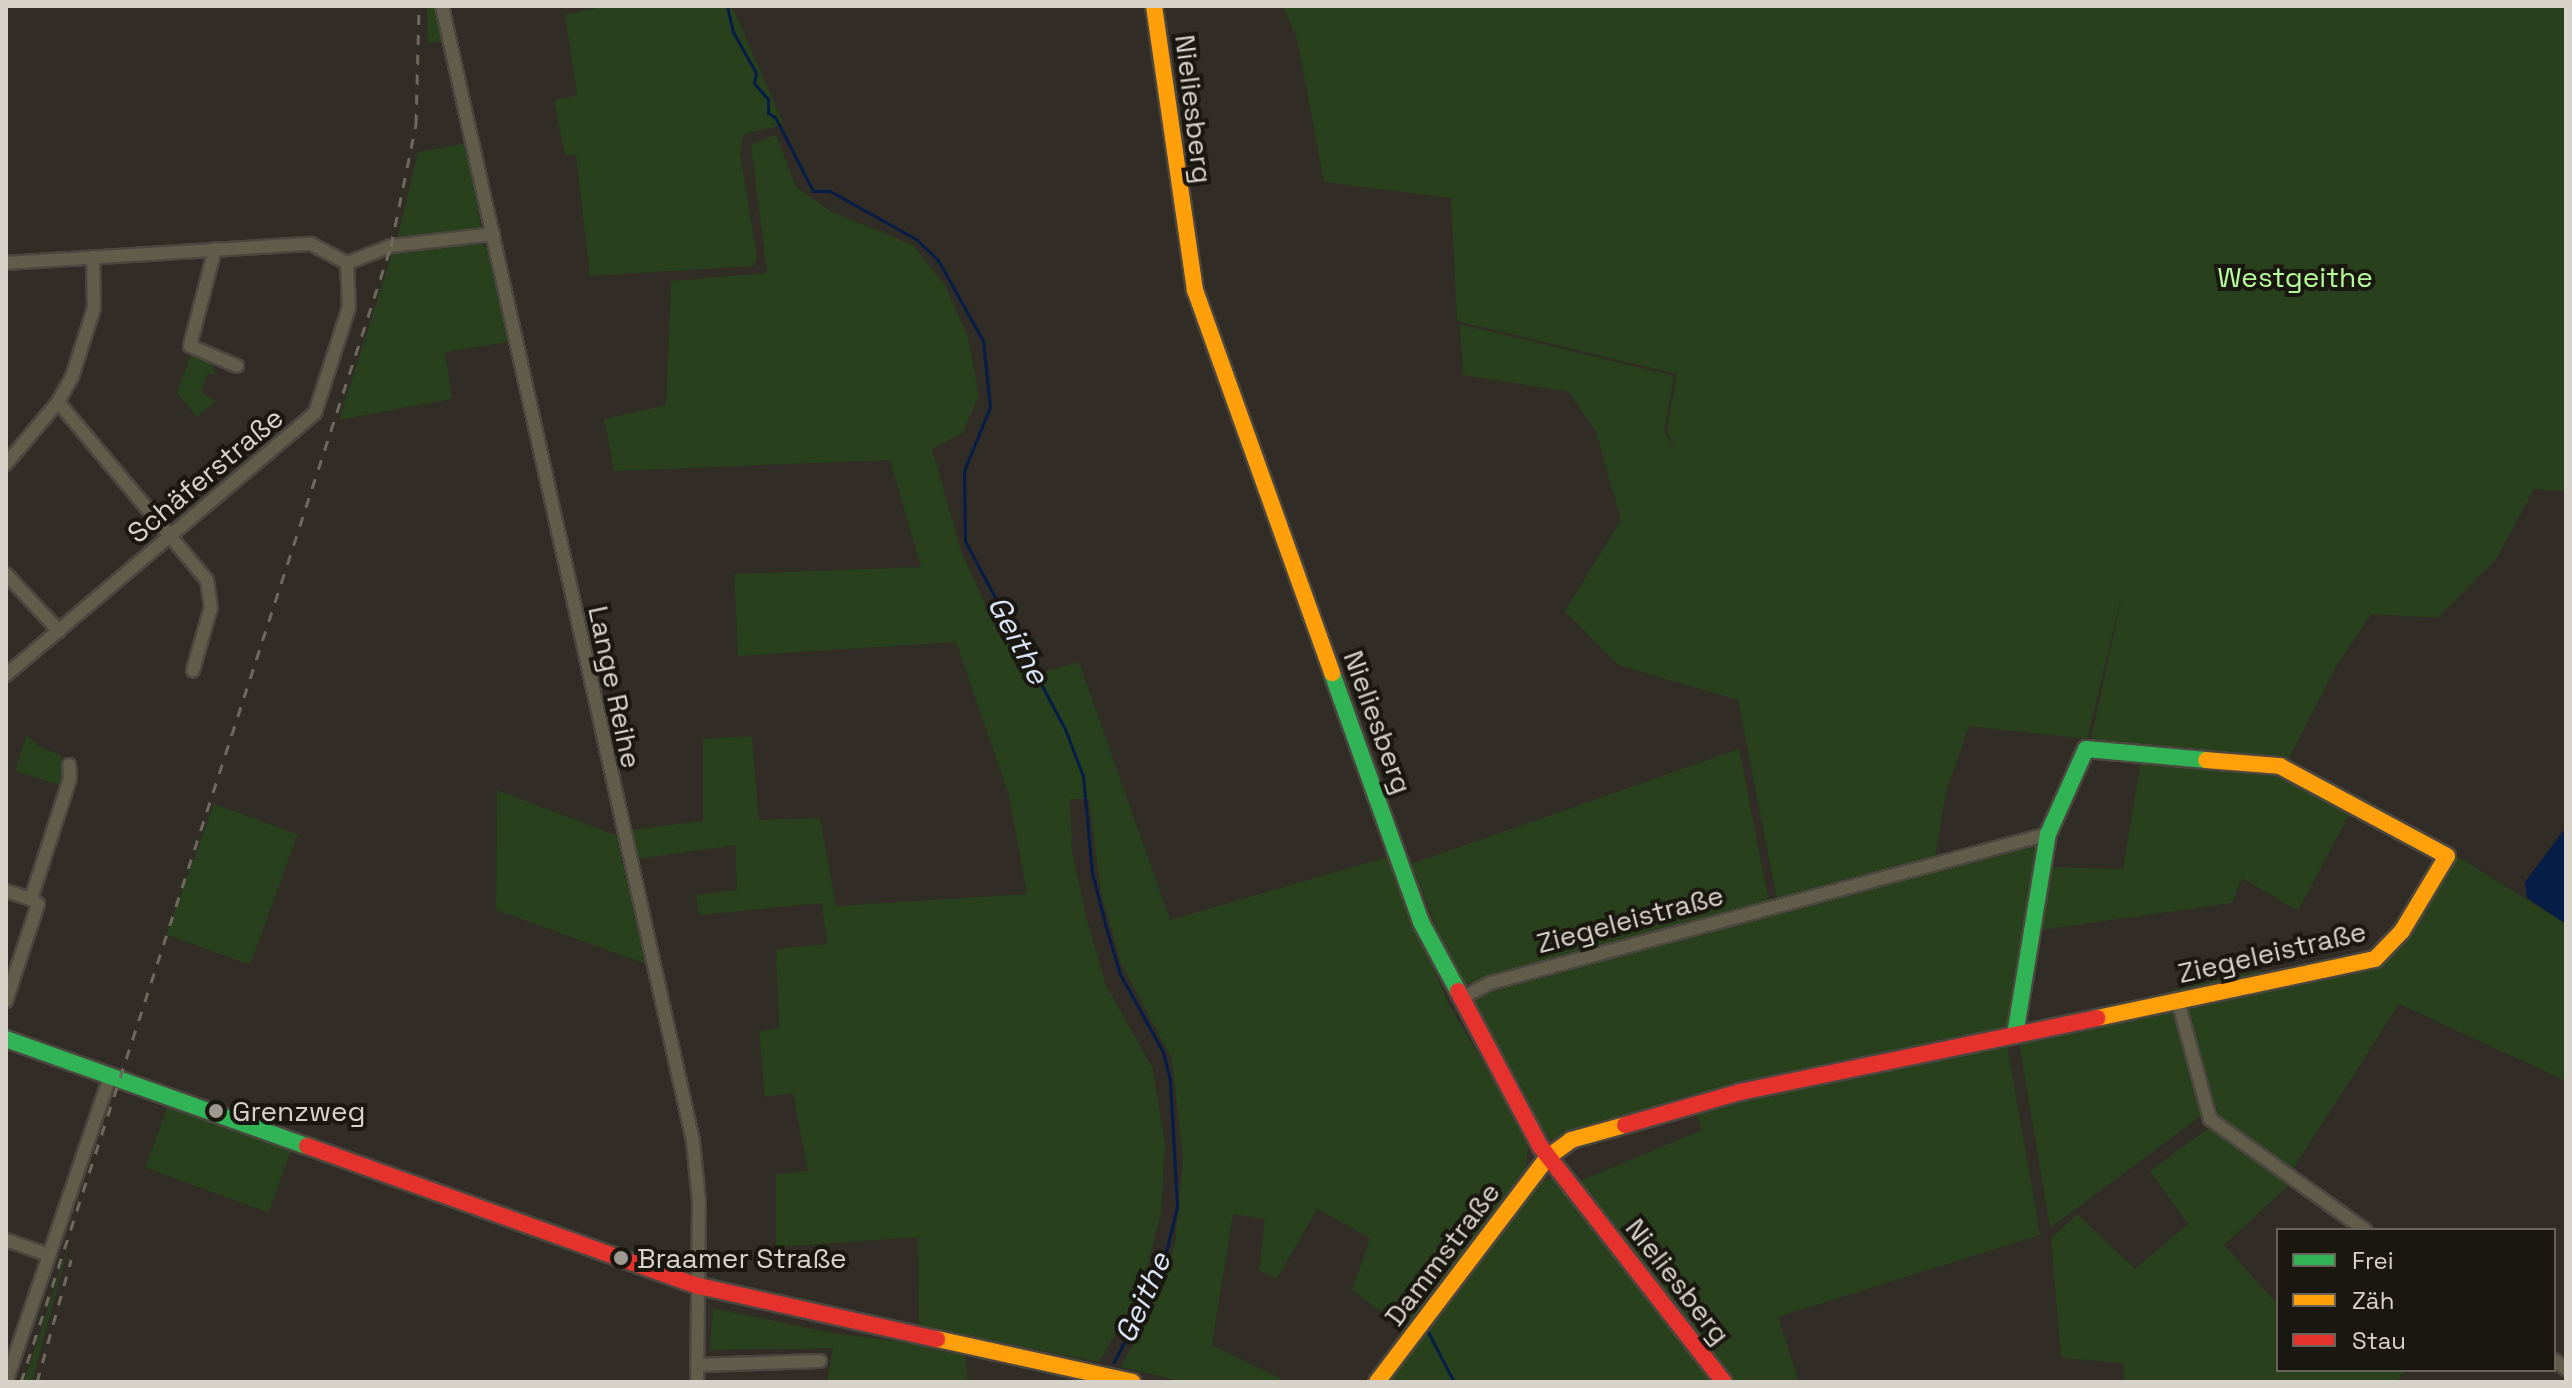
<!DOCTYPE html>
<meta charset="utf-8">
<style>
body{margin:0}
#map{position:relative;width:2572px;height:1388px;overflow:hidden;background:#312c25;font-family:"Space Grotesk",sans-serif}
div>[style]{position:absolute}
.green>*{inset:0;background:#28401c;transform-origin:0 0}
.water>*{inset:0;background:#061d47}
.stream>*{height:3px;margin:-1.5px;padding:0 1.5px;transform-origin:1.5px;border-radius:1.5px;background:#061d47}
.roads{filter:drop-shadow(2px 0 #4b4740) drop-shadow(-2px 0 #4b4740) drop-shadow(0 2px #4b4740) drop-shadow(0 -2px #4b4740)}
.street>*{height:12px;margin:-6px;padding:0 6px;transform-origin:6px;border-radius:6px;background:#625c4a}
.fast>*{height:16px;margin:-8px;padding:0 8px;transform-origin:8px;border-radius:8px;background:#30b455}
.slow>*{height:16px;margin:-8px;padding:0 8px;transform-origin:8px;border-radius:8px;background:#ff9f0a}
.jam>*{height:16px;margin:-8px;padding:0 8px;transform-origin:8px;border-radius:8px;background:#e5322d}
.rail>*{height:3px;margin-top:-1.5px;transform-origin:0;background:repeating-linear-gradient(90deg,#6e695e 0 10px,transparent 0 20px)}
.dots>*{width:22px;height:22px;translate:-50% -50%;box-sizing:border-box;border:4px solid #1a1610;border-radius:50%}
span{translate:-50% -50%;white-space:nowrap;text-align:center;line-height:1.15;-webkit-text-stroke:8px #1a1610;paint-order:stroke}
.street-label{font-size:28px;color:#d8d3ca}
.park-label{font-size:28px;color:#b5fb9a}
.poi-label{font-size:28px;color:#d8d3ca}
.left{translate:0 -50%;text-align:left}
.water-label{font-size:30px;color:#d8e4f7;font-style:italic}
.frame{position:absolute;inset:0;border:8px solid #d8d3ca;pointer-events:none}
.legend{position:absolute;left:2276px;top:1228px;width:280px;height:144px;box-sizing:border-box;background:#1a1610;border:2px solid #66625a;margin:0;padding:10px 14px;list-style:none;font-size:24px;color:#d8d3ca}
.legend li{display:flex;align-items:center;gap:16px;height:40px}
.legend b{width:40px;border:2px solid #66625a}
</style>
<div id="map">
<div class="green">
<i style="clip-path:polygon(427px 6px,437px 6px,444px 40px,428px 44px)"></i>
<i style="clip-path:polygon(605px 6px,732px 6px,784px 125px,744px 134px,740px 153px,757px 258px,753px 266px,590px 276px,576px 155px,565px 156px,554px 100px,577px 95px,565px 15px)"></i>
<i style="clip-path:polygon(1283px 6px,2566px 6px,2566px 491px,2534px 489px,2496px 559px,2438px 618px,2371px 614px,2337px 665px,2287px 762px,2254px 754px,2090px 744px,2125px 582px,2087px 739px,1969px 726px,1946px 792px,1935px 858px,1777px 899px,1738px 700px,1618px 665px,1565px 611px,1621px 520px,1596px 432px,1569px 392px,1463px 375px,1460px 324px,1674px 376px,1664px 431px,1675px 451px,1667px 430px,1677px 374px,1457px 321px,1451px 198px,1324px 182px,1297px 39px)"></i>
<i style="clip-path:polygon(776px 135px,796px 187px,832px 212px,913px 245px,945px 285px,968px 337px,979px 396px,963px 433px,932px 449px,961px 551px,1001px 639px,1020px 636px,1042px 672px,1079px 662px,1170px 920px,1387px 857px,1448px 1003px,1529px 1141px,1525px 1173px,1405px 1329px,1352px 1290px,1370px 1238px,1317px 1209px,1277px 1279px,1259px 1270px,1265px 1219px,1233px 1214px,1212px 1345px,1288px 1382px,1184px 1382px,1121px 1367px,1157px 1297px,1175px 1244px,1183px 1159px,1172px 1059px,1121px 963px,1101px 892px,1089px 799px,1070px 799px,1072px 850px,1086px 917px,1106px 985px,1153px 1069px,1165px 1144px,1161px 1214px,1141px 1290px,1099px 1362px,919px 1326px,918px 1237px,776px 1247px,776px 1174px,808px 1171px,793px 1093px,765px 1097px,759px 1031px,779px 1028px,776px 949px,827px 944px,822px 903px,699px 915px,696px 895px,737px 890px,735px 845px,637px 859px,630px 830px,703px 821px,703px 739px,752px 736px,759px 820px,820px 818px,836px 906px,1027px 894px,1009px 795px,956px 642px,738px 656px,734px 574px,921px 567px,890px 460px,614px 471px,604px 419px,666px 405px,671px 281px,767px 273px,751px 144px)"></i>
<i style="clip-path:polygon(467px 143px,481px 227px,397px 239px,418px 152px)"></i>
<i style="clip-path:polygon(482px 244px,488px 249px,509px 342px,445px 352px,452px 399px,339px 420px,392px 254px)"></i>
<i style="clip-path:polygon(191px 354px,209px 360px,217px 376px,208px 373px,201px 392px,216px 401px,197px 417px,177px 393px)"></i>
<i style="clip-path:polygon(27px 735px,39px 747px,61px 755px,62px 786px,15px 771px)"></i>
<i style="clip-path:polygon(1739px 749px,1769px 902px,1460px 986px,1411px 864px)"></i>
<i style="clip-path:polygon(2141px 760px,2284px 770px,2353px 807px,2298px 911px,2242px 878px,2232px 903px,2034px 931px,2047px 867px,2123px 869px)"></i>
<i style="clip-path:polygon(497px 790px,616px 835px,646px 964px,496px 910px)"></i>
<i style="left:214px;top:804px;width:89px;height:139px;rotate:20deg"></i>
<i style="clip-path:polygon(2042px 840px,2010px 1027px,1687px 1096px,1549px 1140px,1470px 1006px,1483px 990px)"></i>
<i style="clip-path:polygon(2452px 853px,2566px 924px,2566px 1081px,2399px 1004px,2293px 1169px,2209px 1110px,2050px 1228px,2019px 1042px,2174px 1007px,2170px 991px,2240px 974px,2259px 971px,2282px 977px,2380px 958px)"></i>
<i style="clip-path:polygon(2007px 1044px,2040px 1235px,1778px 1317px,1799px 1382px,1384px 1382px,1537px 1182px,1556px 1178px,1575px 1183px,1702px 1130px,1694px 1108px)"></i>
<i style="left:169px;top:1103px;width:131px;height:69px;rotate:20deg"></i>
<i style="clip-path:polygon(2210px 1127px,2293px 1181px,2224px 1245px,2278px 1305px,2278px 1370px,2405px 1370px,2396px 1382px,2125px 1382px,2123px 1363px,2061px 1358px,2051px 1239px,2077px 1214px,2135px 1269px,2188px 1224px,2150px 1171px)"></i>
<i style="clip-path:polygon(70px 1240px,32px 1382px,24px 1382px)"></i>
<i style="clip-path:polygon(713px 1308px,832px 1333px,950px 1348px,965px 1354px,968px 1382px,827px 1382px,833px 1348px,710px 1350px)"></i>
</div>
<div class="water">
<i style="clip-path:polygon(2566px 827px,2566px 924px,2527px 898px,2525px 882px)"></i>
</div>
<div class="stream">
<i style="left:727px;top:6px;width:27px;rotate:77deg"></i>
<i style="left:733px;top:32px;width:47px;rotate:60.7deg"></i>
<i style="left:756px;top:73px;width:10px;rotate:101deg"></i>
<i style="left:754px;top:83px;width:21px;rotate:49deg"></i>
<i style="left:768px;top:99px;width:14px;rotate:90deg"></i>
<i style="left:768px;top:113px;width:8px;rotate:30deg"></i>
<i style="left:775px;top:117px;width:83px;rotate:62.8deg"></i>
<i style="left:813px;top:191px;width:17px"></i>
<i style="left:830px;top:191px;width:98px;rotate:29.2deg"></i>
<i style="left:916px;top:239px;width:30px;rotate:44deg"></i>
<i style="left:938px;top:260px;width:93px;rotate:60.9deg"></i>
<i style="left:983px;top:341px;width:66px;rotate:83.9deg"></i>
<i style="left:990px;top:407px;width:69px;rotate:112.1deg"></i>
<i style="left:964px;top:471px;width:70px;rotate:89.2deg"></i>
<i style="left:965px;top:541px;width:213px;rotate:62deg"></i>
<i style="left:1065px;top:729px;width:50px;rotate:69deg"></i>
<i style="left:1083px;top:776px;width:97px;rotate:84.7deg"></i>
<i style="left:1092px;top:873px;width:56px;rotate:75.5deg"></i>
<i style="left:1106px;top:927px;width:49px;rotate:73.4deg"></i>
<i style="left:1120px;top:974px;width:89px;rotate:61.1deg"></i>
<i style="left:1163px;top:1052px;width:29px;rotate:76deg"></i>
<i style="left:1170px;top:1080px;width:127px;rotate:86.8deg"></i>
<i style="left:1177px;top:1207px;width:63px;rotate:103.8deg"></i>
<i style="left:1162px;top:1268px;width:106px;rotate:117.1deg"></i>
<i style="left:1427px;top:1330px;width:59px;rotate:62.6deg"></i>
</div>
<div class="roads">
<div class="street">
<i style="left:442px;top:6px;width:1162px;rotate:77.53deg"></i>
<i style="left:693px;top:1141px;width:60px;rotate:84.3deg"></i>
<i style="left:699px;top:1201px;width:181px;rotate:90.6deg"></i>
<i style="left:215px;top:249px;width:100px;rotate:104.5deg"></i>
<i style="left:190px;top:346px;width:51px;rotate:23.1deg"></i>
<i style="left:6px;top:263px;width:306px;rotate:-3.6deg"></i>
<i style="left:311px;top:244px;width:41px;rotate:27.8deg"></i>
<i style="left:347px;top:263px;width:47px;rotate:-21.1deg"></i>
<i style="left:391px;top:246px;width:103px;rotate:-6.7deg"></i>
<i style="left:58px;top:402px;width:232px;rotate:50.1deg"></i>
<i style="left:207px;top:580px;width:27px;rotate:82deg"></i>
<i style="left:211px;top:607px;width:66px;rotate:105.9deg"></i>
<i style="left:6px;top:464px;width:81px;rotate:-50deg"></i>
<i style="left:58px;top:402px;width:29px;rotate:-61deg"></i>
<i style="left:72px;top:377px;width:72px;rotate:-72.3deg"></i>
<i style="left:94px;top:308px;width:51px;rotate:-91.1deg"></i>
<i style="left:6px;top:574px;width:78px;rotate:47.1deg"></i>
<i style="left:6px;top:675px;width:405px;rotate:-40.3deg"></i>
<i style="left:315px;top:413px;width:111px;rotate:-72.2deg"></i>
<i style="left:349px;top:307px;width:44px;rotate:-92.6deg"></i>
<i style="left:6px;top:891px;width:26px;rotate:18deg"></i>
<i style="left:1460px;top:999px;width:34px;rotate:-28deg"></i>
<i style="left:1490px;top:983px;width:578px;rotate:-14.95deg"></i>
<i style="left:6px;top:1001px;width:102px;rotate:-71.7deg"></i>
<i style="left:38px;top:904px;width:9px;rotate:-144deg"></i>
<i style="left:31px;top:899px;width:127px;rotate:-72.1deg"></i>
<i style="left:70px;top:778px;width:13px;rotate:-94deg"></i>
<i style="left:2178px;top:1001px;width:122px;rotate:74.8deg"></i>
<i style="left:2210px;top:1119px;width:191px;rotate:35.6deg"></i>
<i style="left:6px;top:1240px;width:46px;rotate:19.2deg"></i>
<i style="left:2554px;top:1360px;width:15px;rotate:37deg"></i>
<i style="left:697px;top:1365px;width:123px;rotate:-1.9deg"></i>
<i style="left:6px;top:1382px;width:325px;rotate:-71.2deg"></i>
</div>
<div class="fast">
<i style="left:1332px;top:673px;width:264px;rotate:70.3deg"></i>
<i style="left:1421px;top:922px;width:78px;rotate:61.8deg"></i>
<i style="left:2015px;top:1035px;width:204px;rotate:-80.7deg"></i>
<i style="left:2048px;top:834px;width:93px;rotate:-65.9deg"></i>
<i style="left:2086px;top:749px;width:121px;rotate:5.2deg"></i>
<i style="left:6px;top:1039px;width:319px;rotate:19.6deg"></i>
</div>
<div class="slow">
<i style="left:1154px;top:6px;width:287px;rotate:81.8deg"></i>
<i style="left:1195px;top:290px;width:407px;rotate:70.3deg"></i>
<i style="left:2097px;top:1018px;width:284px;rotate:-12deg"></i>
<i style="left:2375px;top:959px;width:39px;rotate:-46deg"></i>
<i style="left:2402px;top:931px;width:87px;rotate:-59deg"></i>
<i style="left:2447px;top:856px;width:190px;rotate:-151.7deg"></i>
<i style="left:2280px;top:766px;width:74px;rotate:-175.4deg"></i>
<i style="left:937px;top:1339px;width:200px;rotate:12.4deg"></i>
<i style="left:1377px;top:1382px;width:283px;rotate:-52.8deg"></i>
<i style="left:1548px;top:1157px;width:29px;rotate:-36deg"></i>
<i style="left:1571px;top:1140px;width:56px;rotate:-15.5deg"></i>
</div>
<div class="jam">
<i style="left:1458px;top:991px;width:175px;rotate:62.1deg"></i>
<i style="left:1540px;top:1146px;width:299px;rotate:52.1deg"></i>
<i style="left:1625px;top:1125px;width:120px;rotate:-16deg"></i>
<i style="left:1740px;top:1092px;width:365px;rotate:-11.7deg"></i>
<i style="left:307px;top:1146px;width:416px;rotate:19.7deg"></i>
<i style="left:699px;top:1286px;width:244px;rotate:12.6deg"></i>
</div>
</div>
<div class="rail">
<i style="left:21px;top:1382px;width:1195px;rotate:-71.96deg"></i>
<i style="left:391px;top:246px;width:125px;rotate:-78.4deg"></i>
<i style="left:416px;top:124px;width:118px;rotate:-88.5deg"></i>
<i style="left:37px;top:1382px;width:127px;rotate:-74.4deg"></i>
</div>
<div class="dots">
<i style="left:216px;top:1111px;background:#9e9990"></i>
<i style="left:621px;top:1258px;background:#9e9990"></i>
</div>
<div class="street-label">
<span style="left:1194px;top:109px;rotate:83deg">Nieliesberg</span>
<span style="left:205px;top:475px;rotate:-40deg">Schäferstraße</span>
<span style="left:615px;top:687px;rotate:78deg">Lange Reihe</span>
<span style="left:1378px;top:722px;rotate:70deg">Nieliesberg</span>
<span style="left:1630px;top:919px;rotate:-15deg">Ziegeleistraße</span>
<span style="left:2272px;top:952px;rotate:-13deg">Ziegeleistraße</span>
<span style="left:1442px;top:1254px;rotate:-53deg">Dammstraße</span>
<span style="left:1678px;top:1281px;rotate:52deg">Nieliesberg</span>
</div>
<div class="park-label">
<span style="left:2295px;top:277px">Westgeithe</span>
</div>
<div class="poi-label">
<span class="left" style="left:232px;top:1111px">Grenzweg</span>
<span class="left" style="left:637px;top:1258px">Braamer Straße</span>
</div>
<div class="water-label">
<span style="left:1018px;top:640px;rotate:62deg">Geithe</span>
<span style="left:1143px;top:1298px;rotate:-66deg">Geithe</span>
</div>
<div class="frame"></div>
<ul class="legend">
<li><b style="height:10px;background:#30b455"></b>Frei</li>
<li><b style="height:10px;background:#ff9f0a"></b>Zäh</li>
<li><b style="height:10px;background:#e5322d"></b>Stau</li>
</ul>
</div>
